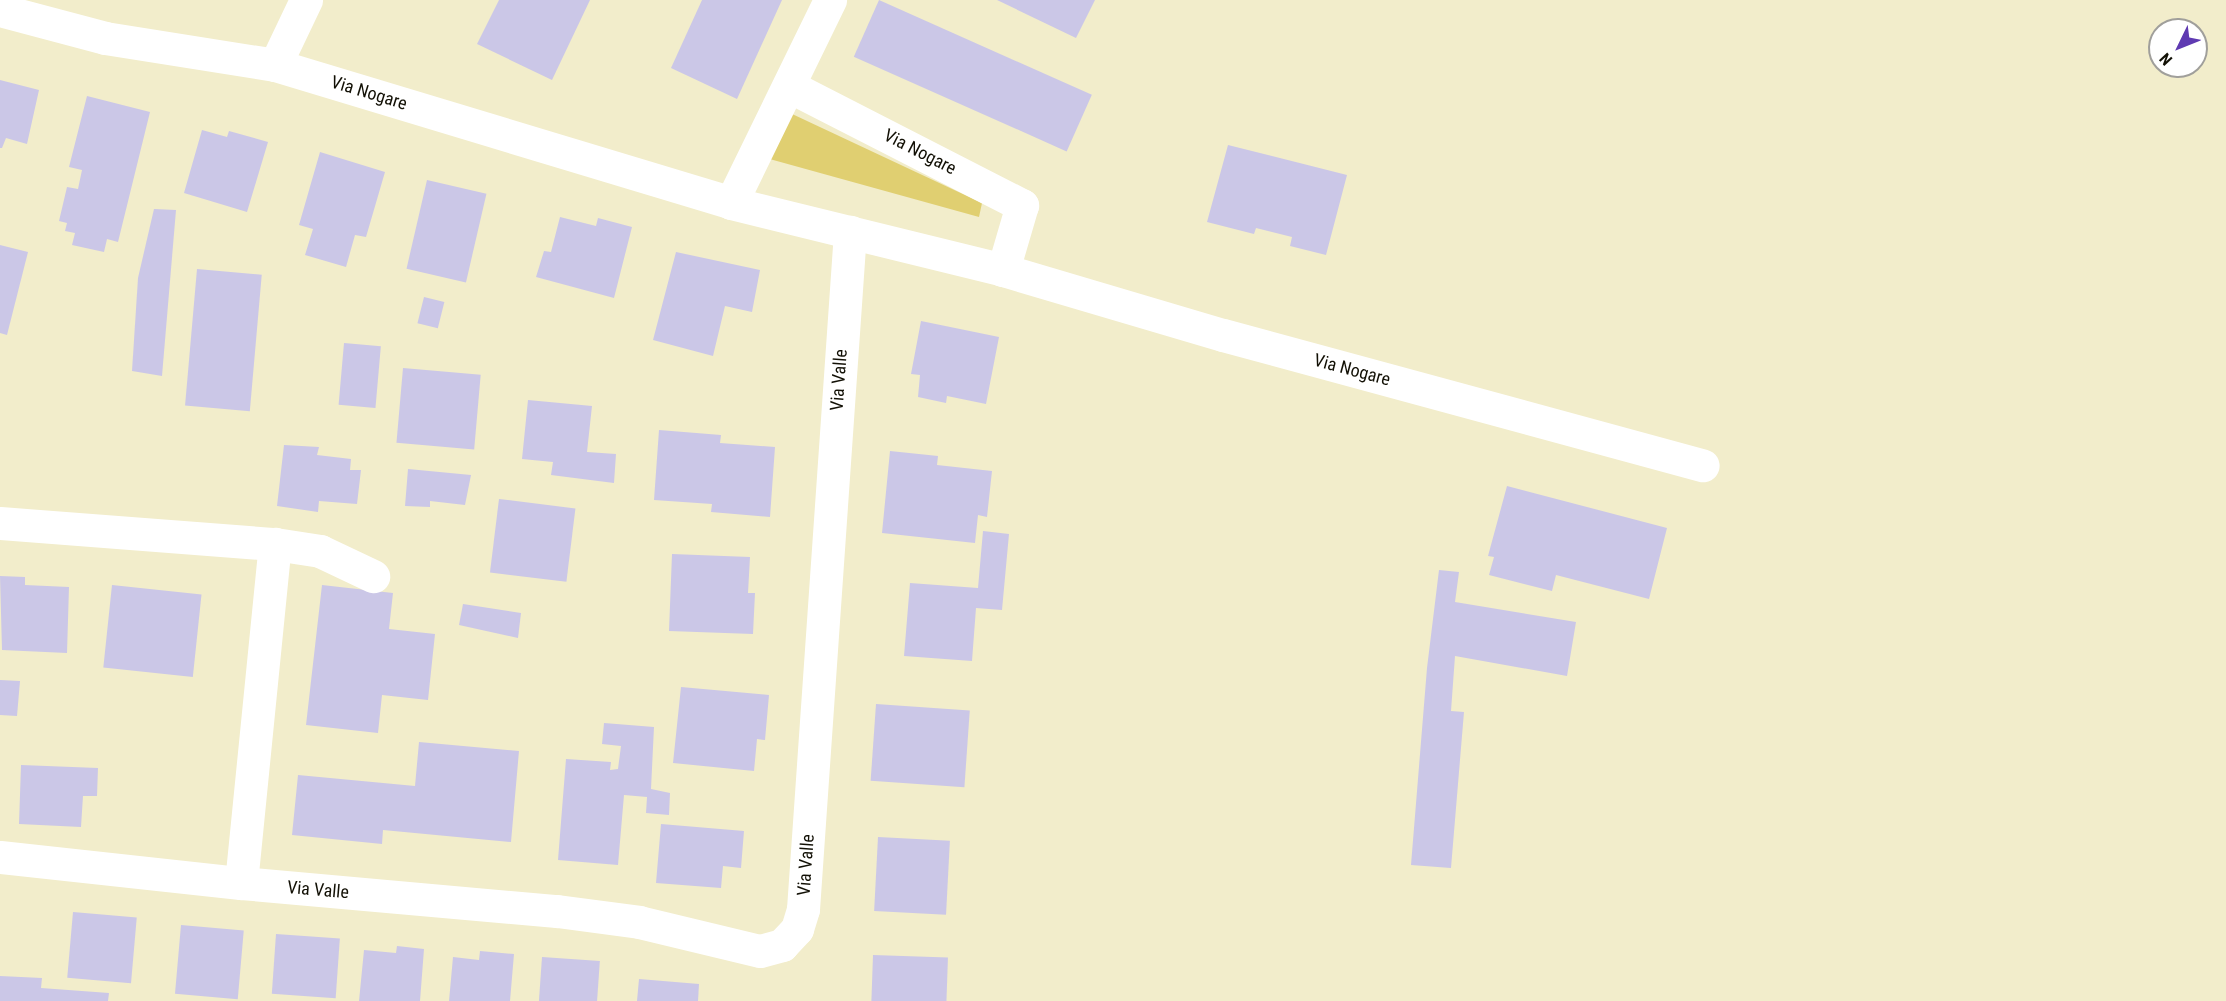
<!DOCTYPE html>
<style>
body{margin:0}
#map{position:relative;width:2226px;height:1001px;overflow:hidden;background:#f2edcb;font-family:"Roboto Condensed",sans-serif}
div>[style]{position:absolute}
.green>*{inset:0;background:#e0cf71}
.building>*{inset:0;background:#cbc7e7;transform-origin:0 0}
.minor>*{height:33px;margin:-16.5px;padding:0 16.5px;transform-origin:16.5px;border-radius:16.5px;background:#fff}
span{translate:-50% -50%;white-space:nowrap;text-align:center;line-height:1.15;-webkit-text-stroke:4.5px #fff;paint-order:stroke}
.street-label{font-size:18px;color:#121005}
.north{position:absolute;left:2148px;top:18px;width:60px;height:60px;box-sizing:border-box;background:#fff;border:2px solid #a09f9b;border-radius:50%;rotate:227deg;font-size:16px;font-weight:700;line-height:24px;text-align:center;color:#121005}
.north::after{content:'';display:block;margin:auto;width:21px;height:27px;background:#5f3ab2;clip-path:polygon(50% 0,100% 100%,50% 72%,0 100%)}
</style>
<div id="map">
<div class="green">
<i style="clip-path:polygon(790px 113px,982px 203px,979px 217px,766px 158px)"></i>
</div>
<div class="building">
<i style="clip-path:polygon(499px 0,590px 0,552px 80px,477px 44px)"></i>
<i style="clip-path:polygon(702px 0,782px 0,737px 99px,671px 68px)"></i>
<i style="left:879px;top:0;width:233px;height:62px;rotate:24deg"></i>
<i style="clip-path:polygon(997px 0,1095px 0,1076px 38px)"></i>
<i style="clip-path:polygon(0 80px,39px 90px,27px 144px,6px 138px,2px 148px,0 148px)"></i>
<i style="clip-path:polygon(87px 96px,150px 112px,118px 242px,107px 239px,104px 252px,72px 245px,75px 233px,65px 231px,67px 223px,59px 221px,67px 187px,78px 189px,82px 170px,69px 167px)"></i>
<i style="clip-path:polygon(202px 130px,227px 137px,229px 131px,268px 142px,247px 212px,184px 193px)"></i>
<i style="clip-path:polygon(1228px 145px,1347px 175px,1326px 255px,1290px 246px,1292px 237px,1256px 228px,1254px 234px,1207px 222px)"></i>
<i style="clip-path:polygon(320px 152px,385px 172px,366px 237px,355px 235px,346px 267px,305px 255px,313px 229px,299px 225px)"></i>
<i style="left:427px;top:180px;width:61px;height:91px;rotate:13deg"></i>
<i style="clip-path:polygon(154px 209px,176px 210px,162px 376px,132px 371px,138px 278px)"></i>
<i style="clip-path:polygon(560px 217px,596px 226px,598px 218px,632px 227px,614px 298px,536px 277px,544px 251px,551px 252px)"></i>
<i style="clip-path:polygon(0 245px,28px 252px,7px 335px,0 333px)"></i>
<i style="clip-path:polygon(676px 252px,760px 270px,752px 312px,725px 306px,713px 356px,653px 340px)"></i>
<i style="left:197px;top:269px;width:65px;height:137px;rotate:5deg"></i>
<i style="left:424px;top:297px;width:21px;height:27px;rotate:14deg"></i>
<i style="clip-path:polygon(921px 321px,999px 337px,986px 404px,947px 396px,946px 403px,918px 397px,920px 375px,911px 374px)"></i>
<i style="left:344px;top:343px;width:37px;height:62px;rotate:5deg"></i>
<i style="left:403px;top:368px;width:78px;height:75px;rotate:5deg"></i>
<i style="clip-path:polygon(528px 400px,592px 406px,587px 452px,616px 454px,614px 483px,551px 475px,553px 462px,522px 459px)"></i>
<i style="clip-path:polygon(659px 430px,721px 435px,720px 443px,775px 447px,770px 517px,711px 512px,712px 504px,654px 500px)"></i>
<i style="clip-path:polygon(284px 445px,319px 447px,317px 455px,351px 459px,350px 470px,361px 470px,357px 504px,319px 501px,318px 512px,277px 506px)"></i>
<i style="clip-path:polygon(890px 451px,938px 456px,937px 465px,992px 471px,987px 517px,978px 515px,975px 543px,882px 533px)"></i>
<i style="clip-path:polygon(408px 469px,471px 475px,465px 505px,430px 501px,430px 507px,405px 506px)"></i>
<i style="clip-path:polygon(1507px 486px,1667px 528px,1649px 599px,1556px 575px,1552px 591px,1489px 575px,1494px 557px,1488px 556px)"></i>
<i style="left:499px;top:499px;width:77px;height:74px;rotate:7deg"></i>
<i style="clip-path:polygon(983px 531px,1009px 534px,1002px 610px,976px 608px,972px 661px,904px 656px,910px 583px,978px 588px)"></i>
<i style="clip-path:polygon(672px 554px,750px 557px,748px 593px,755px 593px,753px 634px,669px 631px)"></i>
<i style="clip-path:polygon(1439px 570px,1459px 572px,1455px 602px,1576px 622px,1567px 676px,1455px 656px,1451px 711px,1464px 712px,1451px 868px,1411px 865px,1427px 668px)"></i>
<i style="clip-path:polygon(0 576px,25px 577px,25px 585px,69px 587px,67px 653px,2px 650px)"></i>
<i style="left:112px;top:585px;width:90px;height:83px;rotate:6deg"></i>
<i style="clip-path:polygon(322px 585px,393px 593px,389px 629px,435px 634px,428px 700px,382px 695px,378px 733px,306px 725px)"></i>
<i style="clip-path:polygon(463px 604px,521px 613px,518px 638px,459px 625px)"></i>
<i style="clip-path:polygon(0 680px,20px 681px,17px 716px,0 715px)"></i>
<i style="clip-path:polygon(681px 687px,769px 695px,765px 740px,757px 739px,754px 771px,673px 763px)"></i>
<i style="left:876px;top:704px;width:94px;height:77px;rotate:4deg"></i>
<i style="clip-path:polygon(604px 723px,654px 727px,651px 789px,670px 793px,669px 815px,646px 813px,647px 797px,624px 795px,618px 865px,558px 860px,566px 759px,611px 762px,610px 770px,618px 769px,621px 746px,602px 744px)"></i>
<i style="clip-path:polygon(419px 742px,519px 751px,511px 842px,383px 830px,382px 844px,292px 835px,298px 775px,415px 786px)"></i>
<i style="clip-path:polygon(21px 765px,98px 768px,97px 796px,83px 796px,81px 827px,19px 824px)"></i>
<i style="clip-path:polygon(661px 824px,744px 831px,741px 868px,723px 866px,721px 888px,656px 883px)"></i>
<i style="left:878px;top:837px;width:72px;height:74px;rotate:3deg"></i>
<i style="left:73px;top:912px;width:64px;height:66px;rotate:5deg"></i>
<i style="left:181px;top:925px;width:63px;height:69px;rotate:5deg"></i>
<i style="left:276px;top:934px;width:64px;height:60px;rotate:4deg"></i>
<i style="clip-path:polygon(397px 946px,424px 949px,420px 1001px,359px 1001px,364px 950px,396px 953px)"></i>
<i style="clip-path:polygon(480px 951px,514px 954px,510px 1001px,449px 1001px,453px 957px,479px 960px)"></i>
<i style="left:873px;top:955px;width:75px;height:46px;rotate:2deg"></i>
<i style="left:542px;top:957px;width:58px;height:44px;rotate:4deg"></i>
<i style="clip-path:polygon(0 976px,42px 978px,41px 988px,109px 993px,108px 1001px,0 1001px)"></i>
<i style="clip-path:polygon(639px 979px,699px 984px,698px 1001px,637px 1001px)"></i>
</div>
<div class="minor">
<i style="left:0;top:10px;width:109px;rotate:14.9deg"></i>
<i style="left:105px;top:38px;width:172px;rotate:9deg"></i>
<i style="left:275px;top:65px;width:476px;rotate:16.8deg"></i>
<i style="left:731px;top:203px;width:280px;rotate:13.8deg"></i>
<i style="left:1003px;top:270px;width:229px;rotate:16.5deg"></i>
<i style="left:1223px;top:335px;width:497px;rotate:15.2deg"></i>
<i style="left:275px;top:65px;width:72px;rotate:-64.5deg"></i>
<i style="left:789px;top:86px;width:262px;rotate:27.1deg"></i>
<i style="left:1022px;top:205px;width:68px;rotate:106.3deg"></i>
<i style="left:731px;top:203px;width:226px;rotate:-64deg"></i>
<i style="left:0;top:523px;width:276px;rotate:4.4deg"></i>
<i style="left:275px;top:544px;width:46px;rotate:8.8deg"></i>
<i style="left:320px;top:551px;width:59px;rotate:25.3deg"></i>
<i style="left:0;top:857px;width:242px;rotate:6.2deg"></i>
<i style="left:241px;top:883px;width:317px;rotate:5.1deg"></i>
<i style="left:557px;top:911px;width:83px;rotate:7.6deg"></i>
<i style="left:639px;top:922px;width:124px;rotate:13.5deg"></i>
<i style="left:760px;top:951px;width:23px;rotate:-15deg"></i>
<i style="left:782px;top:945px;width:22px;rotate:-47deg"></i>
<i style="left:797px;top:929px;width:21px;rotate:-73deg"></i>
<i style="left:803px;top:909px;width:679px;rotate:-86.03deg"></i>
<i style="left:241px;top:883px;width:341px;rotate:-84.3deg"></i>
</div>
<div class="street-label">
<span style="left:369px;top:93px;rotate:17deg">Via Nogare</span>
<span style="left:920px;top:152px;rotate:27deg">Via Nogare</span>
<span style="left:1352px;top:370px;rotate:15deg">Via Nogare</span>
<span style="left:839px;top:380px;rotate:-86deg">Via Valle</span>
<span style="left:806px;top:865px;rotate:-86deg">Via Valle</span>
<span style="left:318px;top:890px;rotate:5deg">Via Valle</span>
</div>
<div class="north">N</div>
</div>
